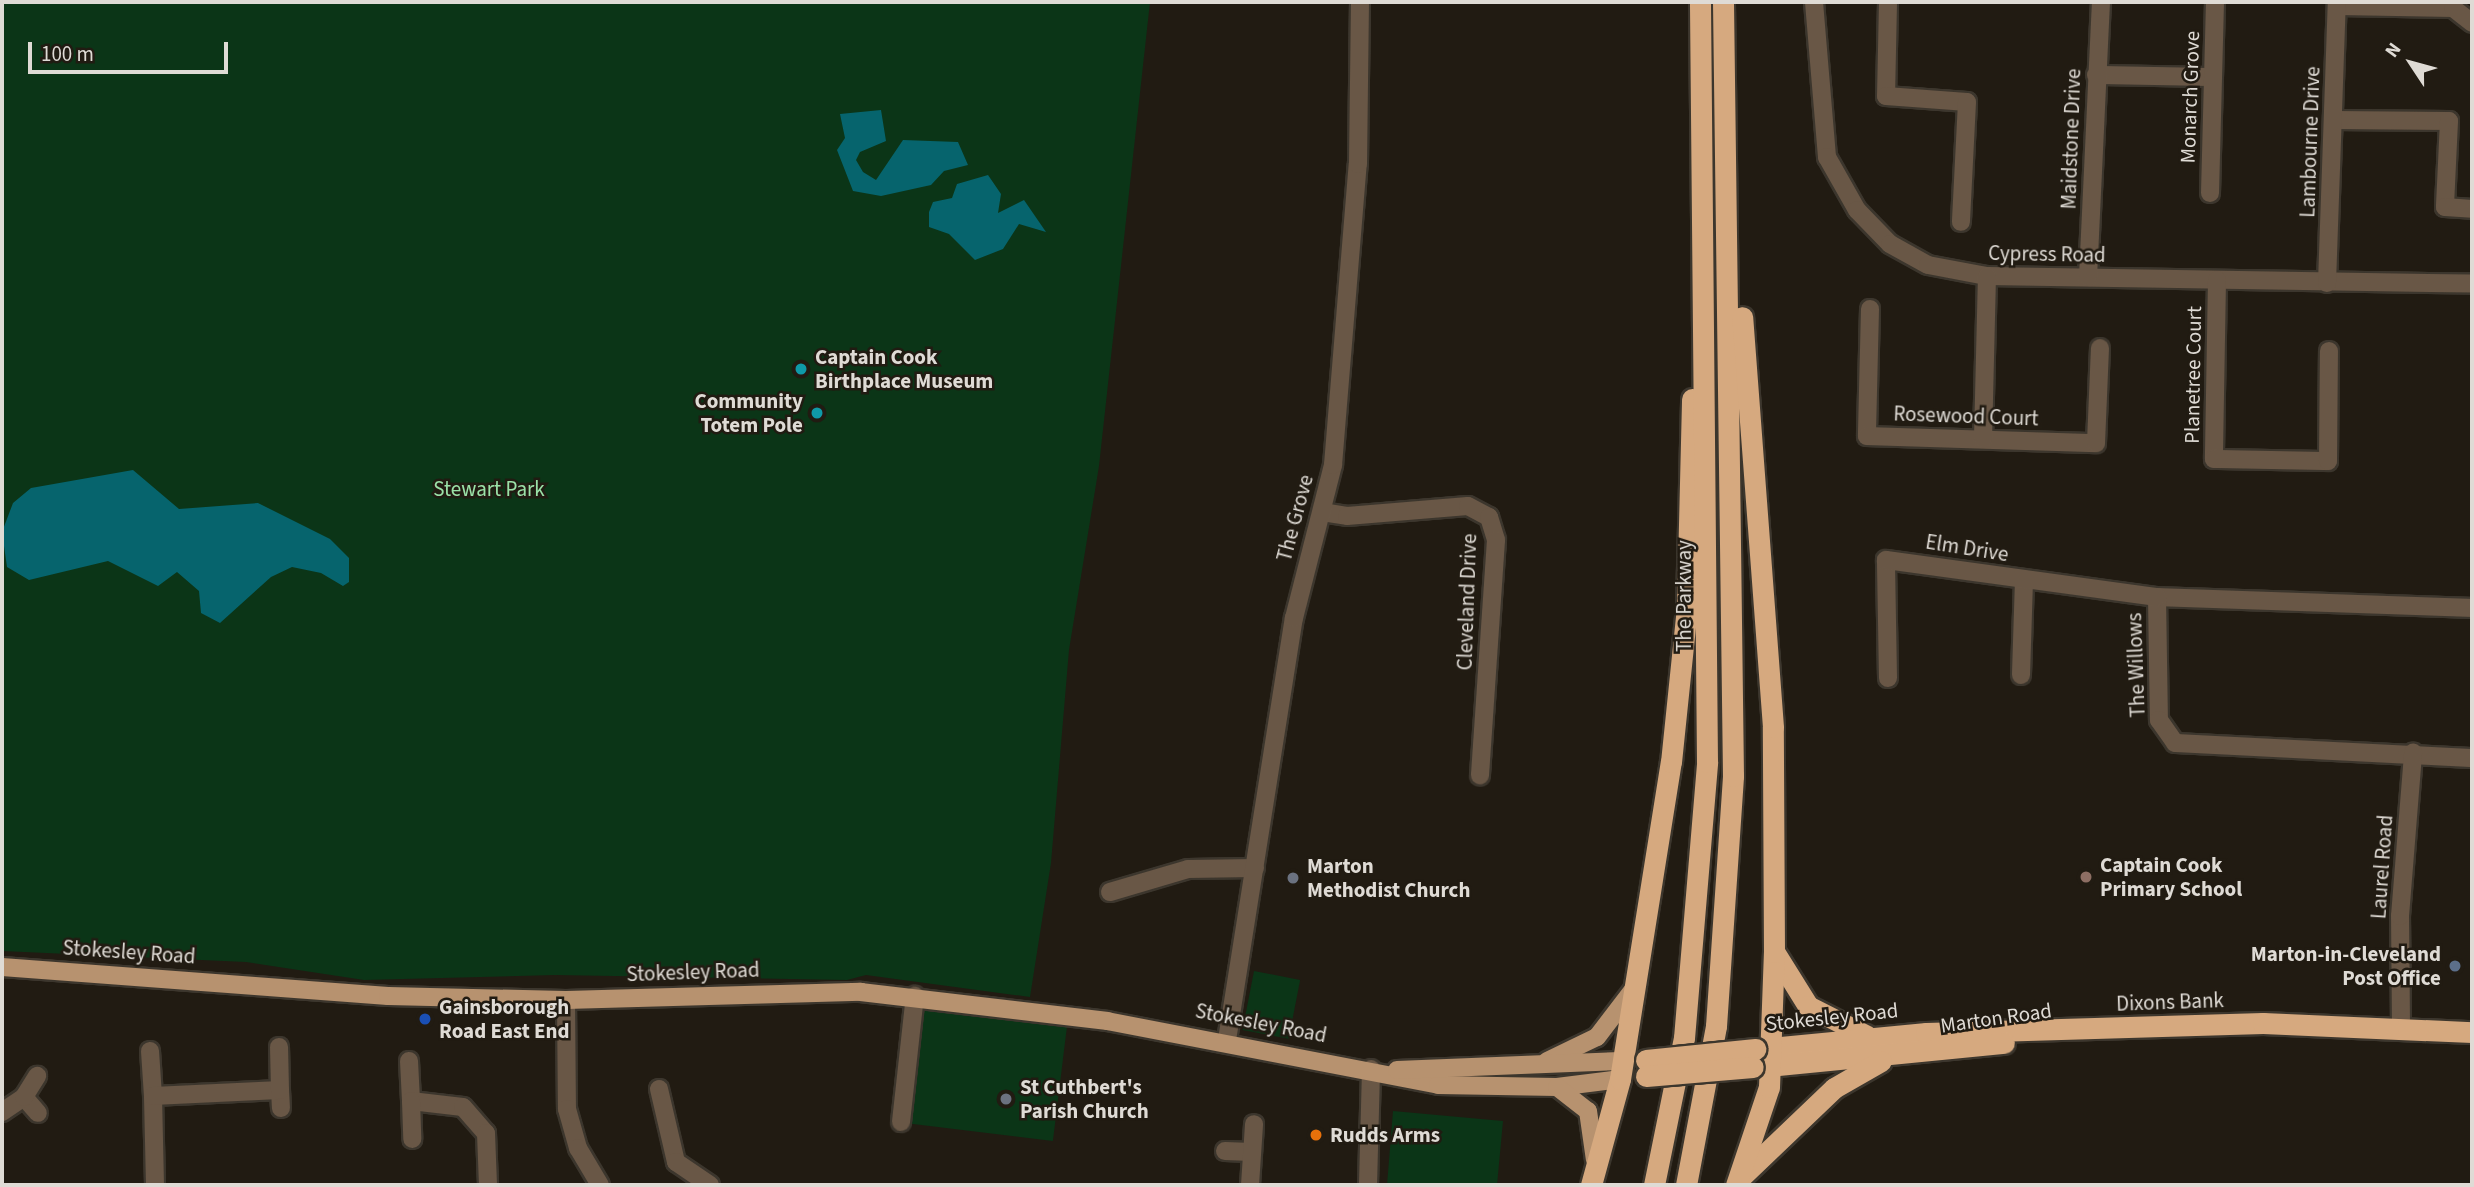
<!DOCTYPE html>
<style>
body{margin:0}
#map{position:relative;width:2474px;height:1187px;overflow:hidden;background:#211b12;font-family:"Source Sans 3",sans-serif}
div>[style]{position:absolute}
.green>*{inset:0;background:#0b3517;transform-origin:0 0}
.water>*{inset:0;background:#06646d}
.roads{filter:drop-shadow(2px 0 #3c362d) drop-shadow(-2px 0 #3c362d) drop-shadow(0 2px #3c362d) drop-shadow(0 -2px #3c362d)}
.minor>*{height:18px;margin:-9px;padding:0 9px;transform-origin:9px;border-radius:9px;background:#695746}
.major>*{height:18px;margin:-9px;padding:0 9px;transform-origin:9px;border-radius:9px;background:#b7926f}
.highway>*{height:21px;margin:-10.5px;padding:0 10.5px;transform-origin:10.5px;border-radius:10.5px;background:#d6a97f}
.bridges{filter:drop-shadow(2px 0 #3c362d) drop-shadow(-2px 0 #3c362d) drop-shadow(0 2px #3c362d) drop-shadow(0 -2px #3c362d)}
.highway-bridge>*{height:21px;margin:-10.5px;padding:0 10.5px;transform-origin:10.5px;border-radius:10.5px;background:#d6a97f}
.dots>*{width:19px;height:19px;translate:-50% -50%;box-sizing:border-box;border:4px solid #211b12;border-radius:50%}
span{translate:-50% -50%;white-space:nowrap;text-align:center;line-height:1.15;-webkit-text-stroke:5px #211b12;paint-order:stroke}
.street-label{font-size:21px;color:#dfdbd5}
.poi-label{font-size:21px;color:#dfdbd5;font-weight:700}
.left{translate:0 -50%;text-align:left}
.right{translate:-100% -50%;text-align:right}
.park-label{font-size:21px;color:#9be2a8}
.frame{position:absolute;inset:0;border:4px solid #dfdbd5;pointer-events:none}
.north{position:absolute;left:2376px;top:28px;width:70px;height:70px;-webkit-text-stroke:5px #211b12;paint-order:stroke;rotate:306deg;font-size:19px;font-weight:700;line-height:28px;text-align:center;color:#dfdbd5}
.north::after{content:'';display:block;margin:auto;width:24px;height:32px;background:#dfdbd5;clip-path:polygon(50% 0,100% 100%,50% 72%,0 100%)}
.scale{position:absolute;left:28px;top:42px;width:200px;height:32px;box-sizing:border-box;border:4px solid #dfdbd5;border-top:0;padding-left:9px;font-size:21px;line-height:24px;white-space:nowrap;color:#dfdbd5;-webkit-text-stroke:5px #211b12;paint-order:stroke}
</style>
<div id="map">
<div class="green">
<i style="clip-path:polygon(2px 2px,1150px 2px,1099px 466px,1069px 650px,1051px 863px,1030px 997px,866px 975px,847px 980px,555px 975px,364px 980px,246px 962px,2px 951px)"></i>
<i style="left:1254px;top:971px;width:47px;height:60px;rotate:11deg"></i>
<i style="left:921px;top:1009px;width:147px;height:115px;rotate:7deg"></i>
<i style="clip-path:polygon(1393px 1111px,1503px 1121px,1497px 1185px,1387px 1185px)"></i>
</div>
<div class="water">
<i style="clip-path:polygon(881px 110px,886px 141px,860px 152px,856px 160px,863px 172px,876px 180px,903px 140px,958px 142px,968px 165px,944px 171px,931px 185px,881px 196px,853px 191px,837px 150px,845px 138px,840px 114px)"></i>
<i style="clip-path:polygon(988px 175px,1001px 194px,998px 213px,1024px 200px,1046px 232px,1019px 224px,1003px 249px,975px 260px,949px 234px,929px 227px,929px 212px,933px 202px,952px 198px,957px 184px)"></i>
<i style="clip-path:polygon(133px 470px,179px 509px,258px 503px,330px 539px,349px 558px,349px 582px,343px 586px,321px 573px,292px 567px,271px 577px,220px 623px,201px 613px,199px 591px,177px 572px,158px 586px,108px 561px,29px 580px,7px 567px,2px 532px,13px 503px,31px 488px)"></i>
</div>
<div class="roads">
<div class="minor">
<i style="left:1814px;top:2px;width:156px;rotate:85.2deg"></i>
<i style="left:1827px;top:157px;width:61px;rotate:60.5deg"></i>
<i style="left:1857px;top:210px;width:47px;rotate:45.9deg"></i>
<i style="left:1890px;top:244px;width:43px;rotate:28.9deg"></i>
<i style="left:1928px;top:265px;width:60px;rotate:10.6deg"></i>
<i style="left:1987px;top:276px;width:485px;rotate:0.9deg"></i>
<i style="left:1888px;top:2px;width:94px;rotate:91.2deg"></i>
<i style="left:1886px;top:96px;width:81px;rotate:4.2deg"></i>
<i style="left:1967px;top:102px;width:120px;rotate:92.9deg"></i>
<i style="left:2338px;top:6px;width:115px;rotate:1deg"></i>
<i style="left:2453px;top:8px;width:24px;rotate:38deg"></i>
<i style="left:2096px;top:75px;width:117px;rotate:1deg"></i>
<i style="left:2334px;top:120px;width:115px;rotate:0.5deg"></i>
<i style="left:2449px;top:121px;width:86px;rotate:92.7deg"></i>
<i style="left:2445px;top:207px;width:27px;rotate:4deg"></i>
<i style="left:2210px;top:193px;width:191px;rotate:-88.5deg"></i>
<i style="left:2088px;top:277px;width:275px;rotate:-87.3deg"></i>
<i style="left:2217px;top:280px;width:179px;rotate:91deg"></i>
<i style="left:2214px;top:459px;width:114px;rotate:1deg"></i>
<i style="left:2328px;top:461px;width:110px;rotate:-89.5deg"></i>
<i style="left:2327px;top:283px;width:281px;rotate:-88deg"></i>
<i style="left:1870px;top:309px;width:127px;rotate:91.4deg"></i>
<i style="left:1867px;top:436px;width:229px;rotate:1.8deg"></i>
<i style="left:2096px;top:443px;width:95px;rotate:-87.6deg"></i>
<i style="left:1983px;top:439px;width:163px;rotate:-88.6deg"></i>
<i style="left:1322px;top:512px;width:25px;rotate:9deg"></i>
<i style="left:1347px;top:516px;width:121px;rotate:-4.7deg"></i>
<i style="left:1468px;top:506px;width:24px;rotate:28deg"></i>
<i style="left:1489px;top:517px;width:24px;rotate:73deg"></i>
<i style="left:1496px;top:540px;width:236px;rotate:93.9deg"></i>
<i style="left:2472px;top:608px;width:315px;rotate:-178deg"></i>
<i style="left:2157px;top:597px;width:123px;rotate:89.1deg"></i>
<i style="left:2159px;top:720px;width:28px;rotate:55deg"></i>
<i style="left:2175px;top:743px;width:297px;rotate:2.9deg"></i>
<i style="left:2021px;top:675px;width:94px;rotate:-88.2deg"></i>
<i style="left:1888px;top:678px;width:118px;rotate:-91deg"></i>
<i style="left:1886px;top:560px;width:274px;rotate:7.8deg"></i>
<i style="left:1110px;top:892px;width:81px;rotate:-16.4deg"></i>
<i style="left:1188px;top:869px;width:67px;rotate:-0.9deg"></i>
<i style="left:566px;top:1000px;width:109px;rotate:89.5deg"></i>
<i style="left:567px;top:1109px;width:41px;rotate:74.2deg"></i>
<i style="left:578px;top:1148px;width:43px;rotate:59.3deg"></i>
<i style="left:2401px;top:1027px;width:111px;rotate:-90.5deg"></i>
<i style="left:2400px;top:916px;width:164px;rotate:-85.4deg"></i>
<i style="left:1227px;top:1040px;width:427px;rotate:-81deg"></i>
<i style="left:1294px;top:618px;width:158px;rotate:-75.7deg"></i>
<i style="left:1333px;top:465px;width:302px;rotate:-85.3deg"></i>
<i style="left:1358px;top:164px;width:162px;rotate:-89.3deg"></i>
<i style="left:150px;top:1051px;width:45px;rotate:86.2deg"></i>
<i style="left:409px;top:1061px;width:40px;rotate:87.1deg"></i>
<i style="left:411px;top:1101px;width:52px;rotate:6.6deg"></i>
<i style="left:463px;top:1107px;width:35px;rotate:49deg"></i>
<i style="left:486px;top:1133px;width:52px;rotate:87.8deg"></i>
<i style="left:659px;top:1089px;width:75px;rotate:76.9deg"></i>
<i style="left:676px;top:1162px;width:41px;rotate:34.1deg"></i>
<i style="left:280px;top:1090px;width:18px;rotate:87deg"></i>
<i style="left:24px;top:1097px;width:21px;rotate:49deg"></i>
<i style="left:411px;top:1101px;width:38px;rotate:88deg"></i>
<i style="left:2px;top:1112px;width:27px;rotate:-34deg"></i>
<i style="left:24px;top:1097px;width:25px;rotate:-58deg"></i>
<i style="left:901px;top:1122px;width:127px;rotate:-83.7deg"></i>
<i style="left:1225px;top:1151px;width:27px;rotate:2deg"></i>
<i style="left:155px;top:1185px;width:89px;rotate:-91.3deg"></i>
<i style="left:153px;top:1096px;width:127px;rotate:-2.7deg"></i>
<i style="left:280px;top:1090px;width:43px;rotate:-91.3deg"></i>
<i style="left:1250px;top:1185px;width:61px;rotate:-86.2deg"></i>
<i style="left:1368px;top:1185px;width:116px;rotate:-88.5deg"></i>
</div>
<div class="major">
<i style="left:2px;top:967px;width:387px;rotate:4.3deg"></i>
<i style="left:388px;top:996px;width:178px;rotate:1.3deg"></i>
<i style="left:566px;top:1000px;width:295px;rotate:-1.6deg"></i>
<i style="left:861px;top:992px;width:248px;rotate:6.7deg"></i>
<i style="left:1107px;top:1021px;width:337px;rotate:10.9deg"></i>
<i style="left:1438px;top:1085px;width:119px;rotate:1deg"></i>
<i style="left:1557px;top:1087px;width:64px;rotate:-7.2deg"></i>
<i style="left:1547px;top:1061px;width:55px;rotate:-25.6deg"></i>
<i style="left:1597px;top:1037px;width:58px;rotate:-52.7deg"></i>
<i style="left:1397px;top:1070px;width:224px;rotate:-2.3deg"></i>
<i style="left:1557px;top:1087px;width:39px;rotate:38deg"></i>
<i style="left:1588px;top:1111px;width:49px;rotate:81.9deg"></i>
</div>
<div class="highway">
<i style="left:1775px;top:953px;width:62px;rotate:58.1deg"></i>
<i style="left:1808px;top:1006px;width:66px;rotate:27deg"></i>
<i style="left:1760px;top:1049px;width:167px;rotate:-5.5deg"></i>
<i style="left:1926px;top:1033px;width:337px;rotate:-1.7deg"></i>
<i style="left:2263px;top:1023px;width:209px;rotate:2.5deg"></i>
<i style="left:1758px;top:1067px;width:247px;rotate:-5.6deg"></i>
<i style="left:1742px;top:1176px;width:127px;rotate:-43.7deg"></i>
<i style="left:1834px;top:1088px;width:54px;rotate:-29.9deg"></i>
<i style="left:1591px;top:1185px;width:110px;rotate:-74.7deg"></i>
<i style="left:1620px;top:1079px;width:321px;rotate:-80.9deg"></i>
<i style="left:1671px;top:762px;width:157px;rotate:-84.1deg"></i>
<i style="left:1687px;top:606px;width:207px;rotate:-88.6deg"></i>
<i style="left:1654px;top:1185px;width:150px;rotate:-78.5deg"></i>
<i style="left:1684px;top:1038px;width:277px;rotate:-85.2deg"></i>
<i style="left:1707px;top:762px;width:760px;rotate:-90.53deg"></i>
<i style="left:1686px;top:1185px;width:162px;rotate:-79.3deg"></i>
<i style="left:1716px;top:1026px;width:251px;rotate:-86.1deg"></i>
<i style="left:1733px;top:776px;width:774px;rotate:-90.74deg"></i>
<i style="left:1736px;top:1185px;width:103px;rotate:-71.4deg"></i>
<i style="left:1769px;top:1087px;width:135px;rotate:-87.9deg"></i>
<i style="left:1774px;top:952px;width:225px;rotate:-90.3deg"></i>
<i style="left:1773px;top:727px;width:411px;rotate:-94.3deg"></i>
</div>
</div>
<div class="bridges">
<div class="highway-bridge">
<i style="left:1646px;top:1060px;width:110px;rotate:-5.8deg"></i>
<i style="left:1646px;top:1076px;width:107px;rotate:-4.8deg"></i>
</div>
</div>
<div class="dots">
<i style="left:801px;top:369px;background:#0f9aa8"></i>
<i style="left:817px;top:413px;background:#0f9aa8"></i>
<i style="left:2086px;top:877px;background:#8d6e63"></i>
<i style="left:1293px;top:878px;background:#6b7280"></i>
<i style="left:2455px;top:966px;background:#5c6f8a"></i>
<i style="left:425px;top:1019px;background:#1a4fb4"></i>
<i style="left:1006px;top:1099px;background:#6b7280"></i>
<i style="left:1316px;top:1135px;background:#e8710a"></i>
</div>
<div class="street-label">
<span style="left:2190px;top:97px;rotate:-88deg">Monarch Grove</span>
<span style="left:2071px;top:139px;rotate:-88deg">Maidstone Drive</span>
<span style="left:2310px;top:142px;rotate:-88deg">Lambourne Drive</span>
<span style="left:2047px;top:254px;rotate:1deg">Cypress Road</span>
<span style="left:2193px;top:375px;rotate:-89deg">Planetree Court</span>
<span style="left:1966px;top:416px;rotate:2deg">Rosewood Court</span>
<span style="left:1295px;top:518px;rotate:-75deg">The Grove</span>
<span style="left:1967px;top:548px;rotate:9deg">Elm Drive</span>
<span style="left:1684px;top:596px;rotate:-90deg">The Parkway</span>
<span style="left:1467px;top:602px;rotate:-88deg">Cleveland Drive</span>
<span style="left:2136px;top:665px;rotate:-92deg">The Willows</span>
<span style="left:2382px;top:867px;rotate:-86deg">Laurel Road</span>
<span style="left:129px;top:952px;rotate:4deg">Stokesley Road</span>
<span style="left:693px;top:972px;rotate:-2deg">Stokesley Road</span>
<span style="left:2170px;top:1002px;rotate:-2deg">Dixons Bank</span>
<span style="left:1832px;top:1017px;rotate:-6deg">Stokesley Road</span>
<span style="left:1996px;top:1018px;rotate:-8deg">Marton Road</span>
<span style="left:1261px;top:1023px;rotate:11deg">Stokesley Road</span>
</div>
<div class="poi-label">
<span class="left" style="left:815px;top:369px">Captain Cook<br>Birthplace Museum</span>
<span class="right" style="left:803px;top:413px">Community<br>Totem Pole</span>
<span class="left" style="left:2100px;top:877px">Captain Cook<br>Primary School</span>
<span class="left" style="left:1307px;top:878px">Marton<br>Methodist Church</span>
<span class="right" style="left:2441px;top:966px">Marton-in-Cleveland<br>Post Office</span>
<span class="left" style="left:439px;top:1019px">Gainsborough<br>Road East End</span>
<span class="left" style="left:1020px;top:1099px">St Cuthbert's<br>Parish Church</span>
<span class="left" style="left:1330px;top:1135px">Rudds Arms</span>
</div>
<div class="park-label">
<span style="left:489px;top:489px">Stewart Park</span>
</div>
<div class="frame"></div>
<div class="north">N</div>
<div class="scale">100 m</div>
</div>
